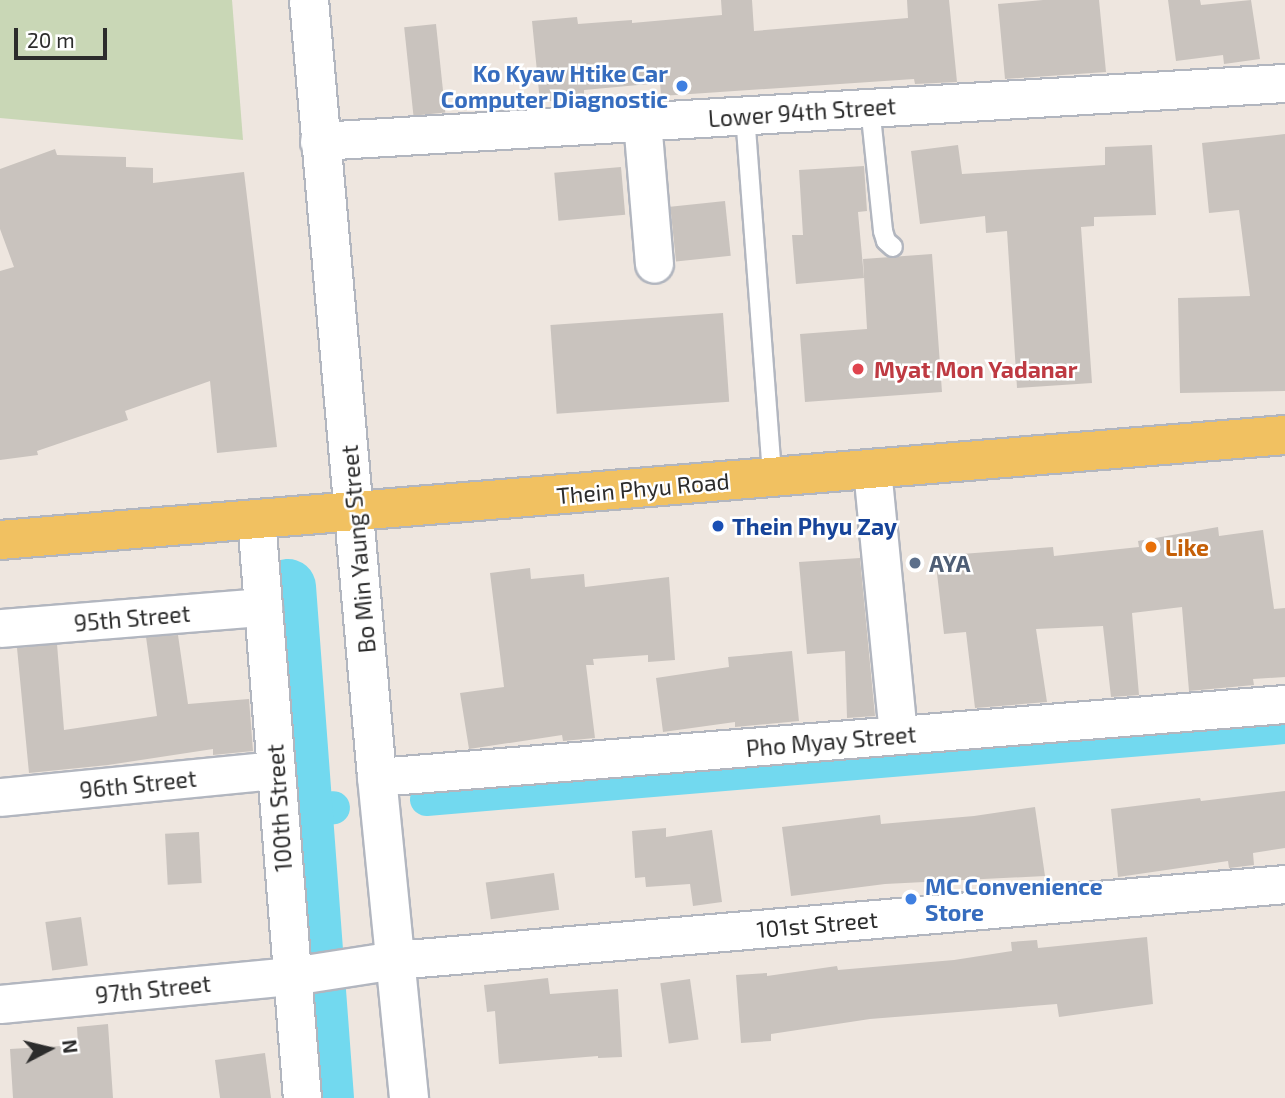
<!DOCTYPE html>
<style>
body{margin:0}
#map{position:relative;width:1285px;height:1098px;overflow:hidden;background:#eee6df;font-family:"Exo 2",sans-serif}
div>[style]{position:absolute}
.cemetery>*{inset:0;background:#c9d7b6}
.canal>*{height:33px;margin:-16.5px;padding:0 16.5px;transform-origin:16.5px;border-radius:16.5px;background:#72d9ef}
.river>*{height:56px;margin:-28px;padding:0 28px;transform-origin:28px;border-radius:28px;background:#72d9ef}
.building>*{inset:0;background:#c9c3be;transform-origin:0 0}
.roads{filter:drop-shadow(2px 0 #b2b6bf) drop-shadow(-2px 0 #b2b6bf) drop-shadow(0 2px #b2b6bf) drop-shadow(0 -2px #b2b6bf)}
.lane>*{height:18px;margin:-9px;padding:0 9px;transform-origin:9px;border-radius:9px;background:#fff}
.street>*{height:37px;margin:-18.5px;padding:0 18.5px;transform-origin:18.5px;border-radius:18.5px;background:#fff}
.secondary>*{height:38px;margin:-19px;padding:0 19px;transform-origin:19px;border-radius:19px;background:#fff}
.primary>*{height:38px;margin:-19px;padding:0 19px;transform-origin:19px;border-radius:19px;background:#f1c161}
.dots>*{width:19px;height:19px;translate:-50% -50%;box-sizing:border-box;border:4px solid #fff;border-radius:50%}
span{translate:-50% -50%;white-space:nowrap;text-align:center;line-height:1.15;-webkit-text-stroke:5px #fff;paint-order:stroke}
.shop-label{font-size:23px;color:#366cbe;font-weight:700}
.right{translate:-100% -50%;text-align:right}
.left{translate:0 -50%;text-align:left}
.street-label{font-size:23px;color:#2c2c2c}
.health-label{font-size:23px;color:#be3a42;font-weight:700}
.transit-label{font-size:23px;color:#164399;font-weight:700}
.food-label{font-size:23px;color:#c56008;font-weight:700}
.service-label{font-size:23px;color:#4e5e75;font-weight:700}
.north{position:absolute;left:14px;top:1014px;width:70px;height:70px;-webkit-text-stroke:5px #fff;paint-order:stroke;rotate:83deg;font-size:19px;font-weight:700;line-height:28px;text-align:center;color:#2c2c2c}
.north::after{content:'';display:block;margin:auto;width:24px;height:32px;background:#2c2c2c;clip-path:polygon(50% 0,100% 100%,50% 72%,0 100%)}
.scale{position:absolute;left:14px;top:28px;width:93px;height:32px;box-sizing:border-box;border:4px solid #2c2c2c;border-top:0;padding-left:9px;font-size:21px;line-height:24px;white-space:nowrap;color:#2c2c2c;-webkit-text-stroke:5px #fff;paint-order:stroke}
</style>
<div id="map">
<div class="cemetery">
<i style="clip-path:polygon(0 0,232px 0,243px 140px,0 118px)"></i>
</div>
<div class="canal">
<i style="left:426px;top:799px;width:862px;rotate:-4.79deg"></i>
<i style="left:307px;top:809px;width:26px;rotate:-4deg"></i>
</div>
<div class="river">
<i style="left:288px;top:587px;width:512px;rotate:85.75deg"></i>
</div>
<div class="building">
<i style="clip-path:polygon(721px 0,752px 0,754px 31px,908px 18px,907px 0,949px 0,957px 82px,915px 84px,914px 79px,661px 96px,660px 83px,584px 90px,584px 98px,540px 102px,532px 21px,577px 17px,578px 24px,632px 20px,632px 23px,722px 15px)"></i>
<i style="clip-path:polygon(1043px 0,1099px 0,1106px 72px,1005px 79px,998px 4px)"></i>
<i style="clip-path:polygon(1168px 0,1200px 0,1201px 5px,1251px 0,1260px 59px,1224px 64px,1223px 55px,1176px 61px)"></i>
<i style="left:436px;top:24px;width:89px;height:32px;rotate:84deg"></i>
<i style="clip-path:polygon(1285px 134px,1285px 391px,1180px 393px,1178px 298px,1250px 296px,1239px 210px,1209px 213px,1202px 143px)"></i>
<i style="clip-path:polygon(958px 145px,962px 174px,1105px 165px,1105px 147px,1152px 145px,1156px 215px,1094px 217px,1094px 226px,1081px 227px,1092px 383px,1017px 388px,1007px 231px,986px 233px,985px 216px,920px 224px,911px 151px)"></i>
<i style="clip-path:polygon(55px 149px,57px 155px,126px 157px,126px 167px,153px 168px,153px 183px,244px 172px,277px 447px,217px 453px,210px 381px,125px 411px,128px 420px,37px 451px,38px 455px,0 460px,0 271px,14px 267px,0 229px,0 169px)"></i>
<i style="clip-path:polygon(864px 166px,867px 211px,858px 212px,864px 278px,796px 284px,792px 235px,803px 235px,799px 170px)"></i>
<i style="left:621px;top:167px;width:48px;height:67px;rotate:85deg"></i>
<i style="left:725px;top:201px;width:55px;height:55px;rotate:84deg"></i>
<i style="clip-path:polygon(932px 254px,942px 392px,805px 402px,800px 334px,867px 329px,863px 259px)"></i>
<i style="left:723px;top:313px;width:89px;height:173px;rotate:86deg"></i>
<i style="clip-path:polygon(1218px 527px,1219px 536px,1263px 530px,1274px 609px,1285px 608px,1285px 677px,1253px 679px,1254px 685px,1189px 691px,1182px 607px,1132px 613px,1139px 695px,1111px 697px,1103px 626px,1036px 629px,1047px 702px,975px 708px,966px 632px,944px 634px,935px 556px,1053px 547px,1054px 556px,1139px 547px,1138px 541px)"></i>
<i style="clip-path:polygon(860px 558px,875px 716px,847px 718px,845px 651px,807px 654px,799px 562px)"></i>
<i style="clip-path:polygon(530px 568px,531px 579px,584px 574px,585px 587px,669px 577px,675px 660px,648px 662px,648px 655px,593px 659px,594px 665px,586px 665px,595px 738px,563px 741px,562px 735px,469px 749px,460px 693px,504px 687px,490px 573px)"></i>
<i style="clip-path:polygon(178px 635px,188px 704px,249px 699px,253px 751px,213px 755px,213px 749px,108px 765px,29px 773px,17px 648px,57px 644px,64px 730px,157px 716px,146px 637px)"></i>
<i style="clip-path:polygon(792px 651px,799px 721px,735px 727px,735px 722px,663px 732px,656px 678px,729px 667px,728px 657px)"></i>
<i style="clip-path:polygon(1285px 791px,1285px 848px,1253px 853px,1254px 865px,1229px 868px,1228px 861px,1118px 877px,1111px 809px,1200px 798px,1201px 801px)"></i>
<i style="clip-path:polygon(1035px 807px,1045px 876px,885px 884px,791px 896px,782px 827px,880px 815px,881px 824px,974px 816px)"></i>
<i style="clip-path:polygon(666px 828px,666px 837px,712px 830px,722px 902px,693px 906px,690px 884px,646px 887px,645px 877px,635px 878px,632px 831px)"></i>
<i style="left:199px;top:832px;width:51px;height:34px;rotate:87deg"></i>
<i style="left:554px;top:873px;width:37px;height:69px;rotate:82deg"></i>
<i style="left:81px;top:917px;width:49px;height:36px;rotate:82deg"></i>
<i style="clip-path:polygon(1147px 937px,1153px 1004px,1059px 1017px,1057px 1004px,870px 1019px,771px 1034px,771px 1041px,741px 1043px,736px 975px,767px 973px,767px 976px,837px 966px,838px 970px,954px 960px,1012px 951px,1011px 942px,1037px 940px,1038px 948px)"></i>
<i style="clip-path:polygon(548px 978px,550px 994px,618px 989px,622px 1057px,598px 1058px,598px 1056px,499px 1064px,495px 1011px,487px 1012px,484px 985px)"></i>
<i style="left:690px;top:979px;width:61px;height:30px;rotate:82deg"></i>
<i style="clip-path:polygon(108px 1024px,113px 1098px,13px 1098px,10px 1049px,78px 1045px,77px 1027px)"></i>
<i style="clip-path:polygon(265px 1053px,271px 1098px,220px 1098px,215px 1060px)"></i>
</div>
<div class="roads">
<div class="lane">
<i style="left:870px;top:107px;width:125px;rotate:84deg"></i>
<i style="left:883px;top:231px;width:10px;rotate:73deg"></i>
<i style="left:886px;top:241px;width:9px;rotate:41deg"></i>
<i style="left:745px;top:115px;width:363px;rotate:85.7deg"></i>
</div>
<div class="street">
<i style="left:642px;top:121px;width:143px;rotate:85.2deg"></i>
<i style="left:319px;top:141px;width:968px;rotate:-3.44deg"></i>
<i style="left:872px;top:469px;width:267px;rotate:84.4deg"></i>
<i style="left:256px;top:518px;width:582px;rotate:85.47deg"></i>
<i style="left:0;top:628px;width:264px;rotate:-4.6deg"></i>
<i style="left:377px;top:777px;width:911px;rotate:-4.6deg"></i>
<i style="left:0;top:797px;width:277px;rotate:-5.6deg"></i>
<i style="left:0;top:1004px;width:293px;rotate:-5.5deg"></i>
<i style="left:292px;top:976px;width:104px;rotate:-8.8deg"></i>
<i style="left:395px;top:960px;width:893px;rotate:-4.88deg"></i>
</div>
<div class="secondary">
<i style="left:309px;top:0;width:780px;rotate:85deg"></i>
<i style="left:377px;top:777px;width:323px;rotate:84.3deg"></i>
</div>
<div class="primary">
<i style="left:0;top:540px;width:1289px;rotate:-4.67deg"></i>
</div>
</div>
<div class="dots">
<i style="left:682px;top:86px;background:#3f7fe0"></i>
<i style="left:858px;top:369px;background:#e0444e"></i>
<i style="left:718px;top:526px;background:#1a4fb4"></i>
<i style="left:1151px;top:547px;background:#e8710a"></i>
<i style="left:915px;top:563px;background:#5c6f8a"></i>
<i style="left:911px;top:899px;background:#3f7fe0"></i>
</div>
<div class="shop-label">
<span class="right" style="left:668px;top:86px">Ko Kyaw Htike Car<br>Computer Diagnostic</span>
<span class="left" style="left:925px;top:899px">MC Convenience<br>Store</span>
</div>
<div class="street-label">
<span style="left:802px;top:112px;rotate:-4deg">Lower 94th Street</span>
<span style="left:643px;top:488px;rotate:-5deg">Thein Phyu Road</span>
<span style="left:358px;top:549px;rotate:-95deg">Bo Min Yaung Street</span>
<span style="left:132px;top:618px;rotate:-5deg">95th Street</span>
<span style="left:831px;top:741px;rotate:-5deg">Pho Myay Street</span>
<span style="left:138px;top:784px;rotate:-6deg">96th Street</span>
<span style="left:279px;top:808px;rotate:-94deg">100th Street</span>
<span style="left:817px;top:924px;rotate:-5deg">101st Street</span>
<span style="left:153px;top:989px;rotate:-6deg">97th Street</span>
</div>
<div class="health-label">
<span class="left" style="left:874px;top:369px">Myat Mon Yadanar</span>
</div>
<div class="transit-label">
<span class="left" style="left:732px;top:526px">Thein Phyu Zay</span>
</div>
<div class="food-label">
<span class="left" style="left:1165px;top:547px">Like</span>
</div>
<div class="service-label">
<span class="left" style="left:929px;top:563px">AYA</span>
</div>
<div class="north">N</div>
<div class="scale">20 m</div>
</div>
